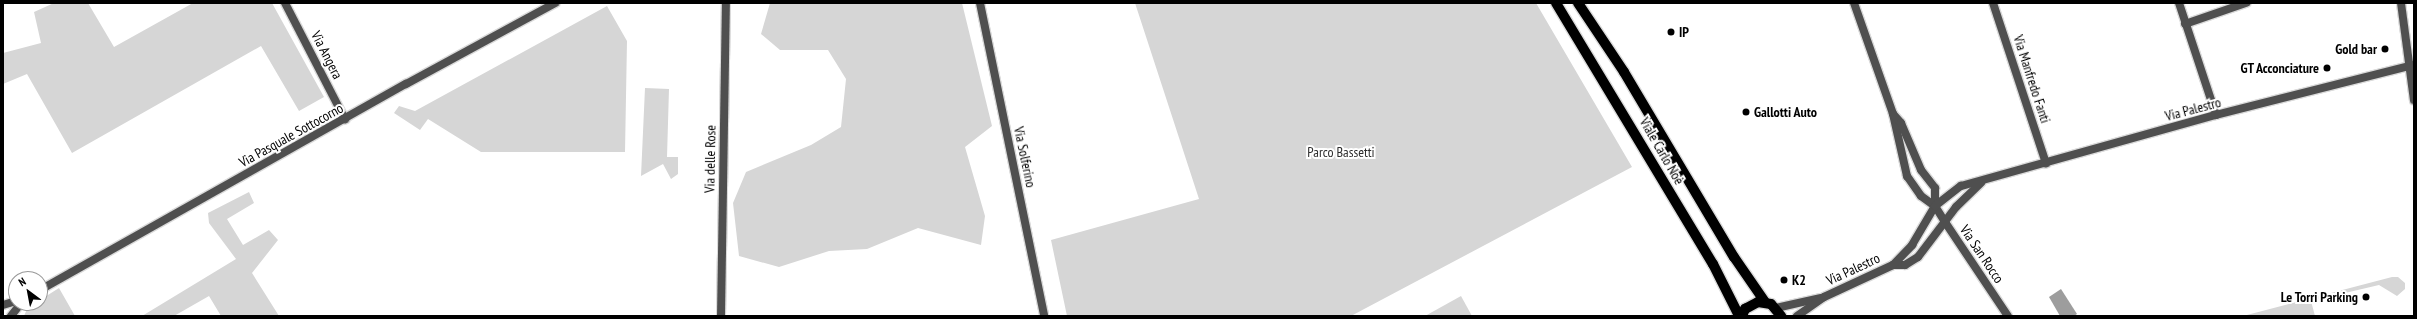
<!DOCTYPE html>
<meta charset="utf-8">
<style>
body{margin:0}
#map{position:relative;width:2417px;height:319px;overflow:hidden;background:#fff;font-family:"PT Sans Narrow",sans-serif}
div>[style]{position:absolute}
.green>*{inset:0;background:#d6d6d6}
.water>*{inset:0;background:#9d9d9d}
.roads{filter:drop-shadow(1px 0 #dbdbdb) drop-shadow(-1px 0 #dbdbdb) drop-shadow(0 1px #dbdbdb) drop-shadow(0 -1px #dbdbdb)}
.minor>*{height:8px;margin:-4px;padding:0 4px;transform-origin:4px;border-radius:4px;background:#4f4f4f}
.primary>*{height:10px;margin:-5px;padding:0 5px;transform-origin:5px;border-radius:5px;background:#000}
.dots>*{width:11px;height:11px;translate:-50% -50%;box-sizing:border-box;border:2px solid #fff;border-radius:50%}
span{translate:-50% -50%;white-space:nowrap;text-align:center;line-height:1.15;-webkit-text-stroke:4px #fff;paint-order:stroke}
.poi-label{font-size:14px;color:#000;font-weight:700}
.left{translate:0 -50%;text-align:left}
.right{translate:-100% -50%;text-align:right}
.street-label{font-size:14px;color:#000}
.park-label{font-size:14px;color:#2d2d2d}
.frame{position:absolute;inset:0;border:4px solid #000;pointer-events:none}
.north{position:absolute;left:8px;top:271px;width:40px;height:40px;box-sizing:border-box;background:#fff;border:1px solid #999;border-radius:50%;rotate:328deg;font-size:11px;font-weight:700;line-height:16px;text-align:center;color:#000}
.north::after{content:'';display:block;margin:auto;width:14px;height:18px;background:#000;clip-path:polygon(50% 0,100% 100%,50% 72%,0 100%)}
</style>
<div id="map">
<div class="green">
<i style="clip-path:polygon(54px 3px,88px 3px,114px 47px,193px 3px,272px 3px,324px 97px,299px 111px,261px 46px,72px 153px,27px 74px,3px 84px,3px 53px,41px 43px,34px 12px)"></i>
<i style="clip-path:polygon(770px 3px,962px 3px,992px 126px,965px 147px,985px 216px,981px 245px,918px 228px,867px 249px,829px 251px,779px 267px,739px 256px,733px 203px,746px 172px,811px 145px,841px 127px,846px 79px,828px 50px,780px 50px,761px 34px)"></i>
<i style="clip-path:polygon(1135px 3px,1536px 3px,1632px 167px,1351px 316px,1067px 316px,1051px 240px,1199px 199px)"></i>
<i style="clip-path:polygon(607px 6px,627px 41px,625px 152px,481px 152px,428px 119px,420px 130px,394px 113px,399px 106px,415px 111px)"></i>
<i style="clip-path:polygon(645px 88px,669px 89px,667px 157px,678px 157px,678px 174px,671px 179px,663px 164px,641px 176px)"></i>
<i style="clip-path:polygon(249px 192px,254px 203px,227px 219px,243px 245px,269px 230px,278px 240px,252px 273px,279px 316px,221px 316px,209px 296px,174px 316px,142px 316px,236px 259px,209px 223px,208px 213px)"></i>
<i style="clip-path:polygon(2392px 277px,2398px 277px,2405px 283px,2405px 289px,2397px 296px,2379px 285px,2311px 301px,2315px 316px,2243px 316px)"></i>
<i style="clip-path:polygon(59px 288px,75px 316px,24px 316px,27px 309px,40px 303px,40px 300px)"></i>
<i style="clip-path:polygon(1461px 296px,1472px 316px,1425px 316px)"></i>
</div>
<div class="water">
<i style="clip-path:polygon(2061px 289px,2077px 314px,2074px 316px,2060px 316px,2049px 297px)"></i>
</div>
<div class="roads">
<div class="minor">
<i style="left:285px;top:3px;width:131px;rotate:62.7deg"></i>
<i style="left:980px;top:3px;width:319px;rotate:78.4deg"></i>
<i style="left:1854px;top:3px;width:118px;rotate:70.6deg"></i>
<i style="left:1893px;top:114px;width:64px;rotate:77.3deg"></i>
<i style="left:1907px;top:176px;width:24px;rotate:55deg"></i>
<i style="left:1921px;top:196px;width:17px;rotate:36deg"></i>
<i style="left:1993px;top:3px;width:169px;rotate:71.7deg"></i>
<i style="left:2179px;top:3px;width:118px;rotate:71.7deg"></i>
<i style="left:2401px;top:3px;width:98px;rotate:82.4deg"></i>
<i style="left:2185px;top:24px;width:65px;rotate:-19deg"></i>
<i style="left:1893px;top:114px;width:12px;rotate:48deg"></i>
<i style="left:1901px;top:123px;width:51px;rotate:66.9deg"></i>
<i style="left:1921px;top:170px;width:23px;rotate:52deg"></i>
<i style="left:1935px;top:188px;width:18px;rotate:90deg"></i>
<i style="left:1935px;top:206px;width:19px;rotate:58deg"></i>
<i style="left:1945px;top:222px;width:113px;rotate:56.2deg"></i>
<i style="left:1893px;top:265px;width:12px"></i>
<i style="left:1905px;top:265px;width:15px;rotate:-32deg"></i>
<i style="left:1918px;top:257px;width:63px;rotate:-52.8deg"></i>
<i style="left:1956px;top:207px;width:35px;rotate:-44deg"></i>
<i style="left:40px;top:290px;width:420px;rotate:-29.4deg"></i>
<i style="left:406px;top:84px;width:170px;rotate:-28.5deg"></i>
<i style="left:3px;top:305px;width:14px;rotate:-17deg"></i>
<i style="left:1776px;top:308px;width:45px;rotate:-12.8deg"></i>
<i style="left:11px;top:316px;width:16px;rotate:-52deg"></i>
<i style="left:721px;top:316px;width:313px;rotate:-89.1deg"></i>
<i style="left:1797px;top:316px;width:33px;rotate:-35deg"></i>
<i style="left:1824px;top:297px;width:76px;rotate:-24.9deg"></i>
<i style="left:1893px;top:265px;width:28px;rotate:-46deg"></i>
<i style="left:1912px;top:245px;width:45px;rotate:-59.5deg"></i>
<i style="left:1935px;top:206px;width:33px;rotate:-38deg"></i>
<i style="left:1961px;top:186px;width:265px;rotate:-15.6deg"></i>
<i style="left:2216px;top:115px;width:204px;rotate:-14.2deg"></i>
</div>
<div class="primary">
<i style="left:1556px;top:3px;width:305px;rotate:59deg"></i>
<i style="left:1713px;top:264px;width:58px;rotate:63.4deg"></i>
<i style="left:1578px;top:3px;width:83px;rotate:56.3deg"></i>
<i style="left:1624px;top:72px;width:215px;rotate:59.3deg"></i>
<i style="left:1734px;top:257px;width:55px;rotate:55.4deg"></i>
<i style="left:1742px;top:316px;width:8px;rotate:-67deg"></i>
<i style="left:1745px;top:309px;width:15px;rotate:-28deg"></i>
<i style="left:1758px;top:302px;width:13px;rotate:9deg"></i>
<i style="left:1771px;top:304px;width:16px;rotate:50deg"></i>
</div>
</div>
<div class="dots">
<i style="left:1671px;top:32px;background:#000"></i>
<i style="left:2385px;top:49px;background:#000"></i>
<i style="left:2327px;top:68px;background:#000"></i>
<i style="left:1746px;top:112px;background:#000"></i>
<i style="left:1784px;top:280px;background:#000"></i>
<i style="left:2366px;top:297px;background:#000"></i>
</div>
<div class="poi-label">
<span class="left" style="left:1679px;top:32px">IP</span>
<span class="right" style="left:2377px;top:49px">Gold bar</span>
<span class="right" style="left:2319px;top:68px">GT Acconciature</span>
<span class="left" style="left:1754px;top:112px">Gallotti Auto</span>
<span class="left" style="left:1792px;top:280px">K2</span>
<span class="right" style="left:2358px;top:297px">Le Torri Parking</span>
</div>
<div class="street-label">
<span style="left:327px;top:55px;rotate:63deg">Via Angera</span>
<span style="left:2032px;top:79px;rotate:72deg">Via Manfredo Fanti</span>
<span style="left:2193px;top:109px;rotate:-15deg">Via Palestro</span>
<span style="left:291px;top:135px;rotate:-29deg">Via Pasquale Sottocorno</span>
<span style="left:1662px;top:151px;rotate:60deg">Viale Carlo Noè</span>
<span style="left:1025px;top:157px;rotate:78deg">Via Solferino</span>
<span style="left:710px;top:159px;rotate:-89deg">Via delle Rose</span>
<span style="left:1982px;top:254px;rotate:56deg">Via San Rocco</span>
<span style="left:1853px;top:269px;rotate:-25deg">Via Palestro</span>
</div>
<div class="park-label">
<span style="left:1341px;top:152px">Parco Bassetti</span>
</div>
<div class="frame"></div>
<div class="north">N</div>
</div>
